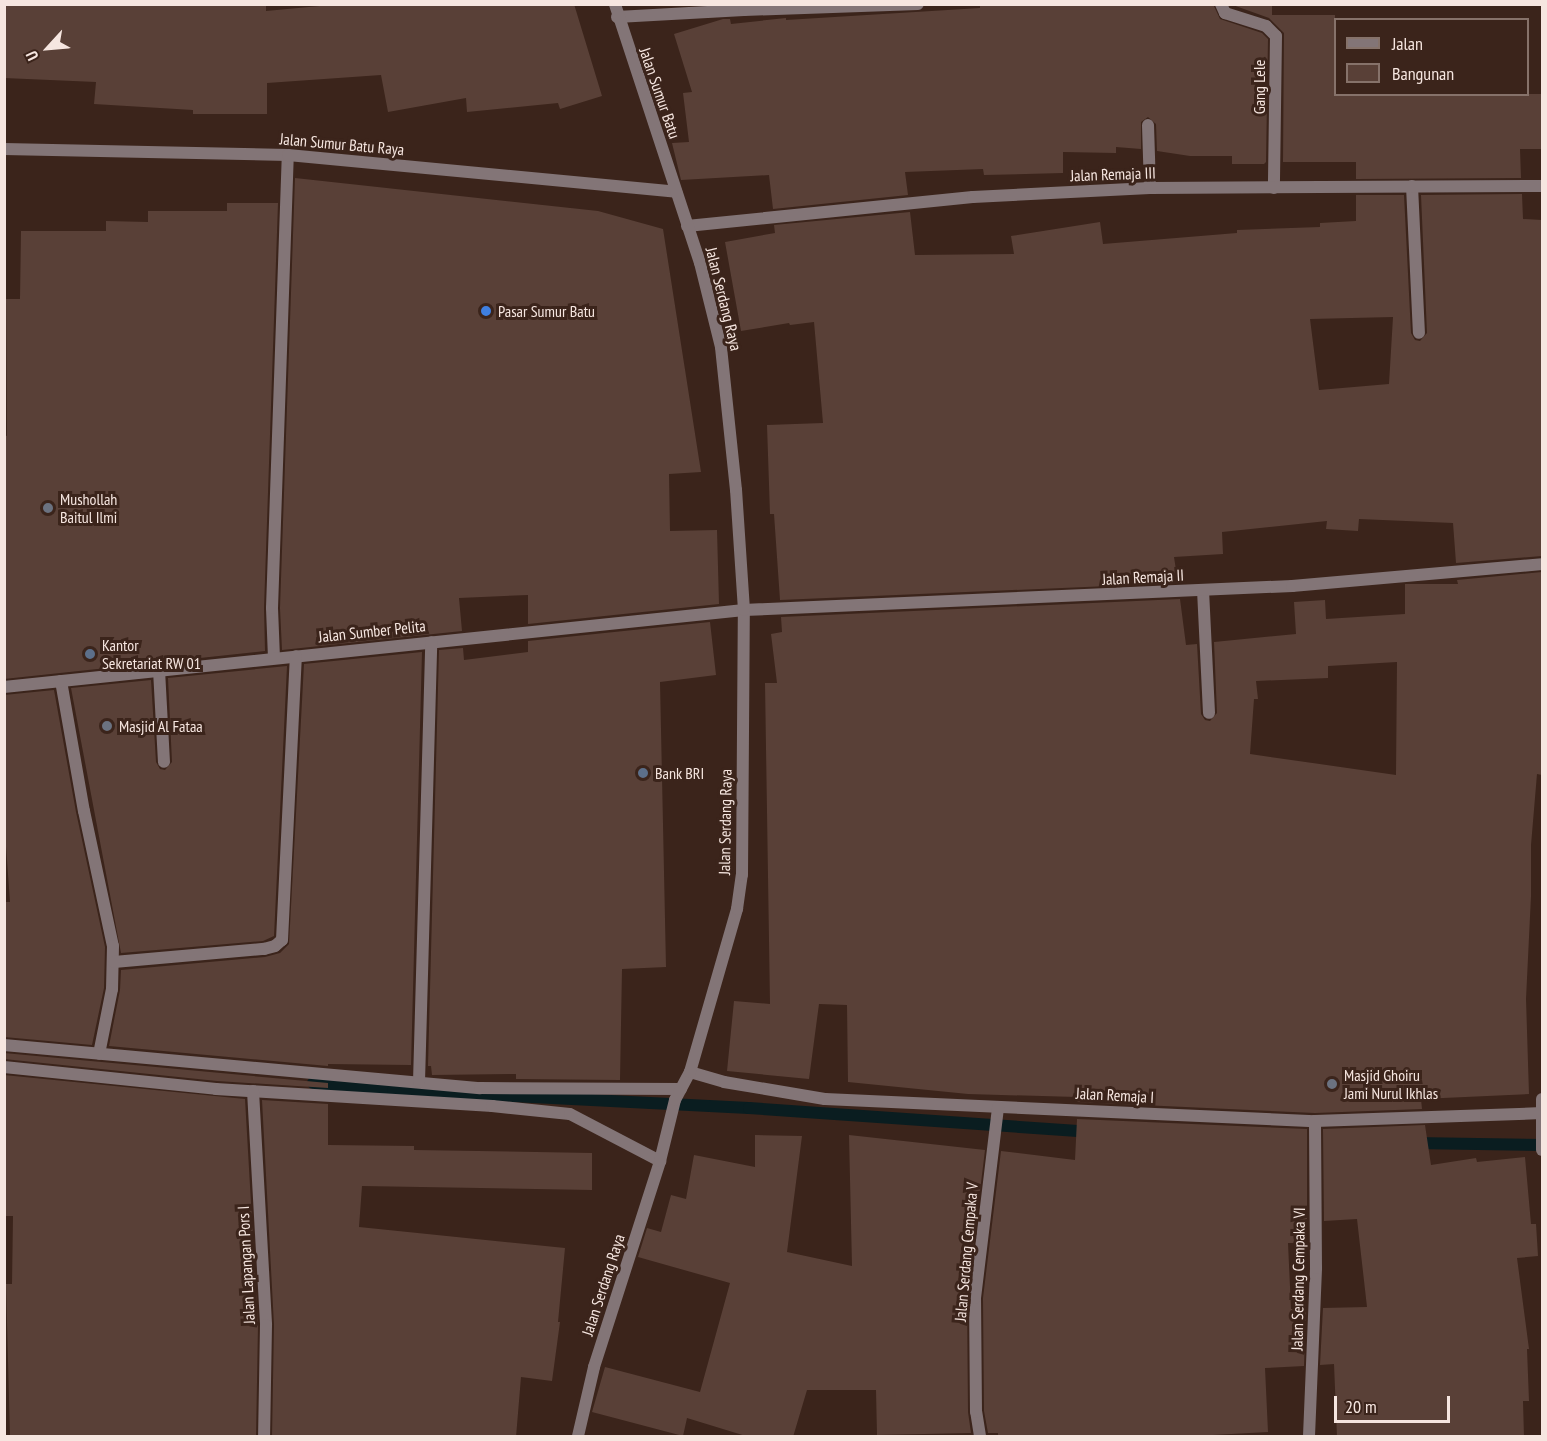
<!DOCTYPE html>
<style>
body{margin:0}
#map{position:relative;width:1547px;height:1441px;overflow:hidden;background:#3b241b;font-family:"PT Sans Narrow",sans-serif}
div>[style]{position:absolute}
.stream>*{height:12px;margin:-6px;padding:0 6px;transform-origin:6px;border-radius:6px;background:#0a1d20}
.building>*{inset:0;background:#594037}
.minor>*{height:12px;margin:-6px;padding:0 6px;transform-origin:6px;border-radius:6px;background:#837577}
.tertiary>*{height:12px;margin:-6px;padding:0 6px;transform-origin:6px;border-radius:6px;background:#837577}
.dots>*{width:16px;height:16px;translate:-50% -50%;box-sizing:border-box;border:3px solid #3b241b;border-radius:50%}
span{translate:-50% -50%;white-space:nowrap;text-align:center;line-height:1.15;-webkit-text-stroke:6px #3b241b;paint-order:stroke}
.street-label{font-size:16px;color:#f6e6e0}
.poi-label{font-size:16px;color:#f6e6e0}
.left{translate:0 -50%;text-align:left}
.frame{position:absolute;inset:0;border:6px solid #f6e6e0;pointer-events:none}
.legend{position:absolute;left:1334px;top:18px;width:195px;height:78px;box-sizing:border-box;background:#3b241b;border:2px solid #86726a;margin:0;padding:8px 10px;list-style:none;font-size:18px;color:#f6e6e0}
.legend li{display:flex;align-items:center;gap:12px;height:30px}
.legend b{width:30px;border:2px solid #86726a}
.north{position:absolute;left:18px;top:18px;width:60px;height:60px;-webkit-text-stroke:4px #3b241b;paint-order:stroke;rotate:244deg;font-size:16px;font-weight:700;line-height:24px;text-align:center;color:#f6e6e0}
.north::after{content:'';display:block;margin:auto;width:21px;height:27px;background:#f6e6e0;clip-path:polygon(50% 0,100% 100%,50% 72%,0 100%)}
.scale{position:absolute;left:1334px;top:1396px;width:116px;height:27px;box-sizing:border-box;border:3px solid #f6e6e0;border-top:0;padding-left:8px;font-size:18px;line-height:21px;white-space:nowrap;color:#f6e6e0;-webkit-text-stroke:4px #3b241b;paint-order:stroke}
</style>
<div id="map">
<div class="stream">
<i style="left:313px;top:1083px;width:80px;rotate:5deg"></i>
<i style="left:393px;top:1090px;width:356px;rotate:2.9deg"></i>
<i style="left:749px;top:1108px;width:344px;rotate:4deg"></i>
<i style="left:1413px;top:1143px;width:129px;rotate:0.9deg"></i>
</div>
<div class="building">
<i style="clip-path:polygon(4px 4px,266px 4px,266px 11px,341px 4px,574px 4px,602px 96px,560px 109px,558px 103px,467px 112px,466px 98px,388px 112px,381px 75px,267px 83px,267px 114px,193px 114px,193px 110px,94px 104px,96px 82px,4px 78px)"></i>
<i style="clip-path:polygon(980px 4px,1213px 4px,1220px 19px,1262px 33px,1268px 39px,1266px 162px,1264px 164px,1232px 164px,1232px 156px,1190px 156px,1157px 151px,1156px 124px,1148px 117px,1141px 122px,1141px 149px,1116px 147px,1116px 153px,1063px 152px,1063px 173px,984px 175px,983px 169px,905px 172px,908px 195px,773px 209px,769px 175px,681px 180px,672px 143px,689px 142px,683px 93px,692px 92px,674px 34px,723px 19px,730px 19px,731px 24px,786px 18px,786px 20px,980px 8px)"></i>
<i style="clip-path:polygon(1230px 4px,1272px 4px,1272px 15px,1335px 15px,1335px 94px,1542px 94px,1542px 149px,1520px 149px,1521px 178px,1356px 179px,1356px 162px,1283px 162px,1284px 33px,1269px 18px)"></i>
<i style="clip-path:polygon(295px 178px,598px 211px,663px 229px,701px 472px,669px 474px,670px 531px,717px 530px,719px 604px,528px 624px,528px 595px,459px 598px,462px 631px,282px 650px,280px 608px)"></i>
<i style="clip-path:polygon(evenodd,1522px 194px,1523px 219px,1542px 220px,1542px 556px,1456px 563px,1453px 523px,1359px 519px,1358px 531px,1326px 529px,1327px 521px,1222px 532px,1223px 554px,1174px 557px,1178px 583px,780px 600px,774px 514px,770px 514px,767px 425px,823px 423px,814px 322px,790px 325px,789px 323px,741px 331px,725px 242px,775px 233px,774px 225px,910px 212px,915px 255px,1014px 254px,1011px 236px,1100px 222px,1103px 244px,1237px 233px,1237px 230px,1320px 227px,1320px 223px,1356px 221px,1356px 195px,1404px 195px,1411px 333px,1415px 340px,1420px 341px,1427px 333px,1421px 195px,1522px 194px,1393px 317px,1389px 384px,1319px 390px,1310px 319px,1393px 317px)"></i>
<i style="clip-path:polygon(227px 203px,278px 203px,264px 608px,265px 651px,4px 679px,4px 435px,7px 436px,6px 299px,20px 299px,21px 231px,106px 231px,106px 221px,148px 222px,148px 211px,227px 211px)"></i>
<i style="clip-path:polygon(evenodd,1542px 572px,1542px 775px,1537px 774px,1531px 845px,1531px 896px,1526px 999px,1529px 1094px,1421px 1099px,1422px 1109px,1315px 1113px,1077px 1102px,1077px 1097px,968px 1094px,848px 1082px,847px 1005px,819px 1004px,809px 1079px,727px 1071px,734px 1001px,770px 1004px,765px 683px,777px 683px,771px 634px,782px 632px,781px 617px,1180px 599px,1186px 645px,1197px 644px,1201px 714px,1205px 720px,1210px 721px,1217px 713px,1214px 642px,1296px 634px,1294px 602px,1325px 600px,1326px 619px,1405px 614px,1405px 584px,1458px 584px,1457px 580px,1542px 572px,1397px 662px,1396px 775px,1250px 754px,1254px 699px,1258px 699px,1256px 681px,1328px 678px,1328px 666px,1397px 662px)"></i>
<i style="clip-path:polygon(710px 622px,716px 675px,660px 682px,666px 967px,622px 969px,620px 1080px,516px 1079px,516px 1074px,432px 1075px,431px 1066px,428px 1066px,439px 650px,463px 648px,464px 660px,528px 652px,528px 641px)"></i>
<i style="clip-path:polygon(422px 652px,411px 1065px,328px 1064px,328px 1066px,109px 1046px,120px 990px,121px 970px,265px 957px,280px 953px,289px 944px,304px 664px)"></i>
<i style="clip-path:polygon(287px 666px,274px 936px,263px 941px,121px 953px,71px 688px,151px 680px,156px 762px,160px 769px,165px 770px,172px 762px,168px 678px)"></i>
<i style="clip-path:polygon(54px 690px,76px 812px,105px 947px,104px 988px,92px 1045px,4px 1037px,4px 902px,10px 902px,4px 819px,4px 695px)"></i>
<i style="clip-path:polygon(4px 1053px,328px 1083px,328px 1088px,217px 1081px,4px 1059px)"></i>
<i style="clip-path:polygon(4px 1075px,245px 1099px,258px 1325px,256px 1437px,10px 1437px,6px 1284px,12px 1284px,13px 1216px,4px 1216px)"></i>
<i style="clip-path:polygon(262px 1100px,328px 1104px,328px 1145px,414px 1146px,414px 1150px,592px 1153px,592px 1190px,362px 1186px,359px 1227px,565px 1248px,558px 1322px,560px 1322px,552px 1381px,521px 1377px,516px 1437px,272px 1437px,274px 1325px)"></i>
<i style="clip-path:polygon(1077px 1119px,1307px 1129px,1307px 1222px,1302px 1223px,1301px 1243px,1288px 1243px,1291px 1309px,1306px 1309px,1304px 1366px,1265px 1368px,1268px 1432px,1176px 1437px,998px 1437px,998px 1433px,988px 1433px,984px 1411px,983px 1298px,1001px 1151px,1075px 1160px)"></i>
<i style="clip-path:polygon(1425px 1125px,1431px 1165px,1476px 1158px,1477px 1162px,1525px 1157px,1531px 1224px,1536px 1224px,1538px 1256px,1517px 1258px,1529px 1349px,1527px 1349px,1529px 1401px,1523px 1401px,1524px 1437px,1337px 1437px,1334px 1364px,1320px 1365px,1323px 1308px,1367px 1307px,1357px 1219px,1324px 1221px,1323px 1129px)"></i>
<i style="clip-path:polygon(755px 1135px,802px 1136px,787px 1252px,852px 1266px,849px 1135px,985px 1150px,967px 1298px,968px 1412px,971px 1433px,877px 1435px,876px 1390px,807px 1390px,793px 1437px,749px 1437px,687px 1418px,683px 1436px,592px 1412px,605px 1367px,700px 1392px,730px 1283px,638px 1257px,647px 1228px,661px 1232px,671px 1195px,686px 1199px,694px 1155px,755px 1167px)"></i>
</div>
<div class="minor">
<i style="left:1221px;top:4px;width:10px;rotate:66deg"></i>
<i style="left:1225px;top:13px;width:43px;rotate:17.6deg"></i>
<i style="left:1266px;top:26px;width:14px;rotate:45deg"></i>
<i style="left:1276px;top:36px;width:152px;rotate:90.8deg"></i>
<i style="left:617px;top:17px;width:127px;rotate:-3.2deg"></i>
<i style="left:744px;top:10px;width:174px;rotate:-2deg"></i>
<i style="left:1148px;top:125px;width:63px;rotate:88.2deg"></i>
<i style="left:1412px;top:186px;width:147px;rotate:87.3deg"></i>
<i style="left:687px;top:226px;width:287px;rotate:-5.8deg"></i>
<i style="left:973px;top:197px;width:177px;rotate:-2.9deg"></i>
<i style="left:1150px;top:188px;width:392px;rotate:-0.3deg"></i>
<i style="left:1203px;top:590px;width:123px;rotate:87.2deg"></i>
<i style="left:274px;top:658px;width:50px;rotate:-92.3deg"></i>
<i style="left:272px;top:608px;width:453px;rotate:-88deg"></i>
<i style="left:159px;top:670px;width:92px;rotate:86.9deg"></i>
<i style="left:61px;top:681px;width:132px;rotate:80deg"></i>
<i style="left:84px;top:811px;width:138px;rotate:77.9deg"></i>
<i style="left:113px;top:946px;width:43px;rotate:91.3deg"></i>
<i style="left:112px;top:989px;width:66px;rotate:101.3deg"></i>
<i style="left:4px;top:687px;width:744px;rotate:-5.94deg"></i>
<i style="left:744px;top:610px;width:549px;rotate:-2.51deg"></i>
<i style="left:1292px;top:586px;width:251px;rotate:-5deg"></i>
<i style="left:114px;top:962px;width:151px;rotate:-5deg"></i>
<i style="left:264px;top:949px;width:11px;rotate:-15deg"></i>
<i style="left:275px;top:946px;width:9px;rotate:-41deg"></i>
<i style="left:282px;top:940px;width:284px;rotate:-87.2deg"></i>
<i style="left:4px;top:1045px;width:478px;rotate:5.2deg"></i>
<i style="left:480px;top:1088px;width:201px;rotate:0.3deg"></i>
<i style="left:4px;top:1067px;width:213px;rotate:5.9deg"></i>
<i style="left:216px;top:1089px;width:277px;rotate:3.5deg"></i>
<i style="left:492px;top:1106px;width:78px;rotate:5.9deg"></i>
<i style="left:570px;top:1114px;width:102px;rotate:27.6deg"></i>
<i style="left:690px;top:1072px;width:35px;rotate:16deg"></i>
<i style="left:724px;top:1082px;width:102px;rotate:9.6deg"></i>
<i style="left:825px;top:1099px;width:490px;rotate:2.6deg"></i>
<i style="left:1315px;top:1121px;width:227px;rotate:-2deg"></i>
<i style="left:419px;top:1082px;width:440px;rotate:-88.4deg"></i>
<i style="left:253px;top:1091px;width:234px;rotate:86.8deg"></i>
<i style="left:266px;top:1325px;width:111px;rotate:91deg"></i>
<i style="left:1542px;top:1099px;width:51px;rotate:90deg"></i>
<i style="left:980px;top:1436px;width:24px;rotate:-99deg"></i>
<i style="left:976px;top:1412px;width:114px;rotate:-90.5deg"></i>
<i style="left:975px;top:1298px;width:192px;rotate:-83.1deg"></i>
<i style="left:1309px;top:1436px;width:168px;rotate:-87.6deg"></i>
<i style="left:1316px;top:1268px;width:147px;rotate:-90.4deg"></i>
</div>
<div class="tertiary">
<i style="left:4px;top:149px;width:284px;rotate:1.2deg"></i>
<i style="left:288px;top:155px;width:390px;rotate:5.4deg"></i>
<i style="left:578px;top:1436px;width:71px;rotate:-76.9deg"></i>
<i style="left:594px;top:1367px;width:216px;rotate:-72.2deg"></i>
<i style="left:660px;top:1161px;width:63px;rotate:-76.2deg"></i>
<i style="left:675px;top:1100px;width:32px;rotate:-62deg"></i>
<i style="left:690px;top:1072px;width:170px;rotate:-73.9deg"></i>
<i style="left:737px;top:909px;width:34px;rotate:-82deg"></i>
<i style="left:742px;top:875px;width:265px;rotate:-89.6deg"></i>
<i style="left:744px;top:610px;width:120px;rotate:-93.8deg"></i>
<i style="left:736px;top:490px;width:144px;rotate:-96deg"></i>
<i style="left:721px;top:347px;width:87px;rotate:-104deg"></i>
<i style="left:700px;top:263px;width:273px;rotate:-108.2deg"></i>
</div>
<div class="dots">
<i style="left:486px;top:311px;background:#3f7fe0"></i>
<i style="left:48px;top:508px;background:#6b7280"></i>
<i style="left:90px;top:654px;background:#5c6f8a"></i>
<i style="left:107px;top:726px;background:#6b7280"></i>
<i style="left:643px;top:773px;background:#5c6f8a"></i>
<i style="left:1332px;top:1084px;background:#6b7280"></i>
</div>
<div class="street-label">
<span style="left:1259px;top:87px;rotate:-90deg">Gang Lele</span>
<span style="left:660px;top:93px;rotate:71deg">Jalan Sumur Batu</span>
<span style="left:342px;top:144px;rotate:5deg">Jalan Sumur Batu Raya</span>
<span style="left:1113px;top:174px;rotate:-2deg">Jalan Remaja III</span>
<span style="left:724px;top:299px;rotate:76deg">Jalan Serdang Raya</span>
<span style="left:1143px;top:577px;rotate:-3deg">Jalan Remaja II</span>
<span style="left:372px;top:631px;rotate:-6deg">Jalan Sumber Pelita</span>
<span style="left:725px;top:822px;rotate:-89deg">Jalan Serdang Raya</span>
<span style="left:1115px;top:1095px;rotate:3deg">Jalan Remaja I</span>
<span style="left:966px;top:1252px;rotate:-85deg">Jalan Serdang Cempaka V</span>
<span style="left:246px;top:1265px;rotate:-93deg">Jalan Lapangan Pors I</span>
<span style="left:1298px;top:1279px;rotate:-89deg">Jalan Serdang Cempaka VI</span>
<span style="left:603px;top:1285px;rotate:-72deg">Jalan Serdang Raya</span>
</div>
<div class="poi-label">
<span class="left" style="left:498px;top:311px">Pasar Sumur Batu</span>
<span class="left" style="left:60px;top:508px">Mushollah<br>Baitul Ilmi</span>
<span class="left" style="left:102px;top:654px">Kantor<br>Sekretariat RW 01</span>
<span class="left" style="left:119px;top:726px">Masjid Al Fataa</span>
<span class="left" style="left:655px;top:773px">Bank BRI</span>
<span class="left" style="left:1344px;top:1084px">Masjid Ghoiru<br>Jami Nurul Ikhlas</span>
</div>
<div class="frame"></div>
<ul class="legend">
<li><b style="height:8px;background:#837577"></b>Jalan</li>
<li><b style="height:16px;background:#594037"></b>Bangunan</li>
</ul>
<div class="north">U</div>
<div class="scale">20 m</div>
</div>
